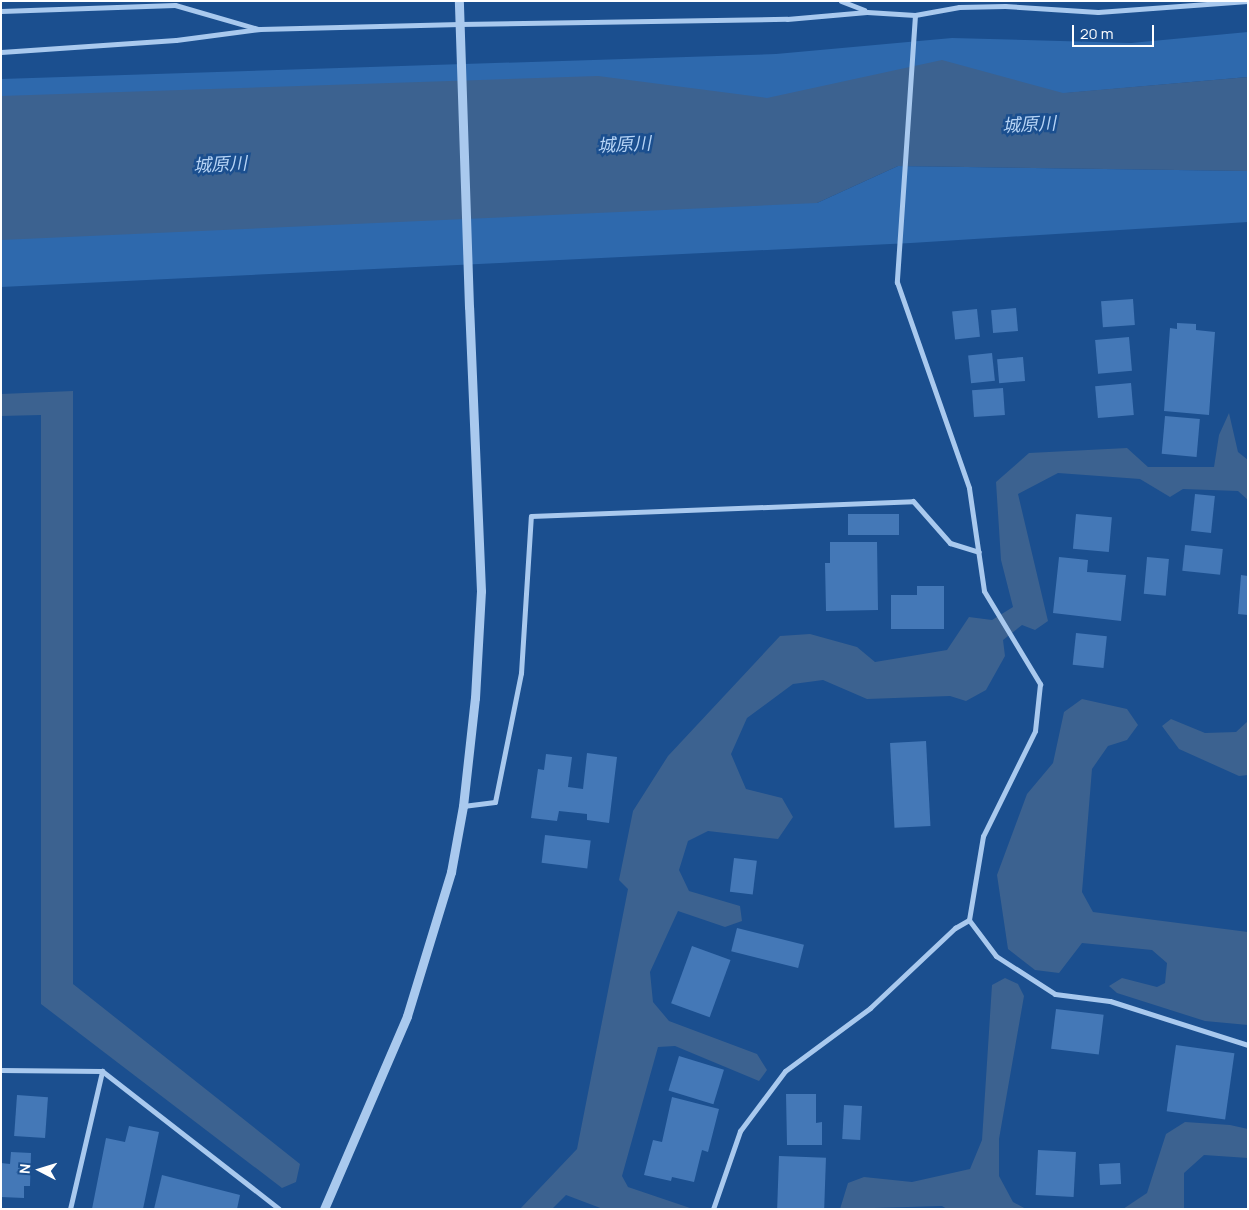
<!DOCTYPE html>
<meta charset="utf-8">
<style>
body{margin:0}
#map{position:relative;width:1249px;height:1210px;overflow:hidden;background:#1b4f8f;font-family:Manrope,"Noto Sans JP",sans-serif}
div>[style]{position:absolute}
.green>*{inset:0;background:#2e69ad}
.water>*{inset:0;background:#3c6290}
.building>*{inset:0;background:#4478b7;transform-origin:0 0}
.minor>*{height:5px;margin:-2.5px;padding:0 2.5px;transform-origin:2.5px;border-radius:2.5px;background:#a9c9ee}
.tertiary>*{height:9px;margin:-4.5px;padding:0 4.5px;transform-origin:4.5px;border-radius:4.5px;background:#a9c9ee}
span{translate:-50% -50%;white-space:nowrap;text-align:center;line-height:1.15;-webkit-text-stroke:5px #1b4f8f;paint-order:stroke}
.water-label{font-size:18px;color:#b5d3f5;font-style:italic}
.frame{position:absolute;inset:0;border:2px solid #fff;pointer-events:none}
.north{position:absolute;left:15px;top:1145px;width:50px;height:50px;-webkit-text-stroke:4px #1b4f8f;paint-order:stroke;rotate:275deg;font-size:14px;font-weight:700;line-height:20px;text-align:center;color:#fff}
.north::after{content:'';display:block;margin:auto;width:18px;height:22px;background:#fff;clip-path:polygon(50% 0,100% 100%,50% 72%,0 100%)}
.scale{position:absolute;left:1072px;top:25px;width:82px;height:22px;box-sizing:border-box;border:2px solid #fff;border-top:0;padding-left:6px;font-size:15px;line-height:18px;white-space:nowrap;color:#fff;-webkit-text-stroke:4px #1b4f8f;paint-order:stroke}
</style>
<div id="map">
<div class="green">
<i style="clip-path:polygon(1248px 32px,1248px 77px,740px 122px,1px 130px,1px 79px,776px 54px,952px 38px,1131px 43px)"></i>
<i style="clip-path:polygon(898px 166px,1248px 171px,1248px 222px,911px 243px,1px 287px,1px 200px,817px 203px)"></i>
</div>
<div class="water">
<i style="clip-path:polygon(942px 60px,1063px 93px,1248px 77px,1248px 171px,898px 166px,817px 203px,1px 240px,1px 96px,598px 76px,767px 98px)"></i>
<i style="clip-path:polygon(73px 391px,73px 984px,300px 1164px,296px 1182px,282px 1188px,41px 1004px,41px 415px,1px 416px,1px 394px)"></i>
<i style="clip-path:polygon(1229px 413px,1238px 452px,1248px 460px,1248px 500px,1238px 491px,1183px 489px,1170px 497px,1140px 479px,1058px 473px,1018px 494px,1048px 621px,1035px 630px,1022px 625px,1003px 640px,1005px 656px,986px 690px,966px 701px,950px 696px,867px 699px,823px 680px,793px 684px,747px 718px,731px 754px,746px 789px,782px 798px,793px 817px,778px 839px,708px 831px,688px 841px,679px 870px,689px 891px,740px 906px,742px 921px,725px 927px,678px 911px,650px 972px,653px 1002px,669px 1021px,757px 1054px,767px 1070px,759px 1081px,675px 1046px,658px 1047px,622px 1176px,628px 1187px,693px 1209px,603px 1209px,566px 1195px,552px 1209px,520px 1209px,577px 1149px,628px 889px,619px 880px,633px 811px,668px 756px,780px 636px,810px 634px,857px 647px,875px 662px,947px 650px,969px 617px,992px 620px,1013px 607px,1001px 560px,996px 482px,1029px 453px,1127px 448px,1148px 467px,1214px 467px,1219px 435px)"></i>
<i style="clip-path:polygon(1082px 699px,1127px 709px,1138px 725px,1127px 740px,1108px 746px,1092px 769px,1082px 892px,1093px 912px,1248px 932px,1248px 1025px,1205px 1021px,1117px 993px,1109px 986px,1122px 978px,1157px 987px,1165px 983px,1167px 963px,1152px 950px,1082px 943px,1059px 973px,1035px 970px,1008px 949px,997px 875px,1027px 794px,1053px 763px,1064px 712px)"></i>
<i style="clip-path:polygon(1171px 719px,1205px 733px,1236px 732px,1248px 721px,1248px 775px,1239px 776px,1179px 749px,1162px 726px)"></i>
<i style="clip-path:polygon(1005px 978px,1018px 984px,1024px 996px,999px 1139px,999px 1176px,1013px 1202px,1026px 1209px,947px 1209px,942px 1206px,840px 1209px,848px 1183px,864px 1177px,912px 1182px,970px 1169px,982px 1140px,992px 985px)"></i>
<i style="clip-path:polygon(1185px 1122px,1230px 1125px,1248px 1129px,1248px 1158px,1204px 1155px,1184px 1173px,1184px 1209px,1123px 1209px,1147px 1193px,1166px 1134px)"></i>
</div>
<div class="building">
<i style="left:1133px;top:299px;width:26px;height:32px;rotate:86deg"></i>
<i style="left:1016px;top:308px;width:23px;height:25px;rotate:85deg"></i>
<i style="left:977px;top:309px;width:28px;height:25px;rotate:84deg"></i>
<i style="clip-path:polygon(1177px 323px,1196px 324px,1196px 330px,1215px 332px,1209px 415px,1164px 411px,1170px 328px,1177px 329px)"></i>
<i style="left:1129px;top:337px;width:34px;height:34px;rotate:85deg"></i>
<i style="left:992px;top:353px;width:28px;height:24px;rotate:84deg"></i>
<i style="left:1023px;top:357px;width:24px;height:26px;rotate:85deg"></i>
<i style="left:1131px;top:383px;width:32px;height:36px;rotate:85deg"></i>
<i style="left:1003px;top:388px;width:27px;height:31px;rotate:86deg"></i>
<i style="left:1165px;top:416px;width:35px;height:38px;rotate:5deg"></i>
<i style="left:1195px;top:494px;width:20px;height:37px;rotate:6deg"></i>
<i style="left:848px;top:514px;width:51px;height:21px"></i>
<i style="left:1076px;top:514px;width:36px;height:35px;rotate:5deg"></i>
<i style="clip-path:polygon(830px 542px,877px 542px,878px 610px,826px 611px,825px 563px,830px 563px)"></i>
<i style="left:1185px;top:545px;width:38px;height:26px;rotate:6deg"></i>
<i style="clip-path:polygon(1059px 557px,1088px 560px,1087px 572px,1126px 575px,1121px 621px,1053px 613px)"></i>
<i style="left:1147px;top:557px;width:22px;height:37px;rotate:5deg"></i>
<i style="clip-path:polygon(1241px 575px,1248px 576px,1248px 615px,1238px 614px)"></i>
<i style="clip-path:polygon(917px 586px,944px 586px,944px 629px,891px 629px,891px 595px,917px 595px)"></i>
<i style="left:1076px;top:633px;width:31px;height:32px;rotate:6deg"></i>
<i style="left:926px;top:741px;width:85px;height:36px;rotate:87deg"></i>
<i style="clip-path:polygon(587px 753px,617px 757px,609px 823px,587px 820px,587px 814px,559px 811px,557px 821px,531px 818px,538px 769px,544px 770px,546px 754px,572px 757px,568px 787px,583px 789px)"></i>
<i style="left:545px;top:835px;width:46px;height:28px;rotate:7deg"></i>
<i style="left:734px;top:858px;width:23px;height:34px;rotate:7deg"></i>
<i style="left:737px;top:928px;width:69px;height:24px;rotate:14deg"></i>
<i style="left:692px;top:946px;width:41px;height:61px;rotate:20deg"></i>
<i style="left:1056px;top:1009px;width:48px;height:40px;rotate:7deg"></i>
<i style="left:1176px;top:1045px;width:59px;height:67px;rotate:8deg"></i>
<i style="left:679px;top:1056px;width:47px;height:36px;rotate:17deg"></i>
<i style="clip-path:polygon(786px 1094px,816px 1094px,816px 1123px,822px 1122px,822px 1145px,787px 1145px)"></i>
<i style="left:17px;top:1095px;width:31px;height:41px;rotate:4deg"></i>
<i style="clip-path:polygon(672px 1097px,719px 1109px,708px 1152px,702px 1150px,694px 1182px,672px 1177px,671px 1181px,644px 1175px,653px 1140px,662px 1142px)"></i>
<i style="left:844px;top:1105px;width:18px;height:34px;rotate:3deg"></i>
<i style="clip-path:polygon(129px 1126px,159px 1132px,143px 1209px,92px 1209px,106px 1138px,125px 1142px)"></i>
<i style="left:1038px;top:1150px;width:38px;height:45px;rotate:3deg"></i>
<i style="clip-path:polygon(11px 1152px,31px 1153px,30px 1186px,24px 1186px,24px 1198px,1px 1197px,1px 1163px,10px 1164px)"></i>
<i style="left:779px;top:1156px;width:47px;height:53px;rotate:2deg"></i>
<i style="left:1120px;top:1163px;width:21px;height:21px;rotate:87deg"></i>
<i style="clip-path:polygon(162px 1175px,240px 1195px,237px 1209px,154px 1209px)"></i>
</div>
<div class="minor">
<i style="left:841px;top:1px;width:25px;rotate:21deg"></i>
<i style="left:1px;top:11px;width:174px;rotate:-2deg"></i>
<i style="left:175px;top:5px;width:86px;rotate:16.1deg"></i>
<i style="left:915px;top:15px;width:268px;rotate:93.9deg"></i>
<i style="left:897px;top:282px;width:218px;rotate:70.7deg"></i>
<i style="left:969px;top:488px;width:104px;rotate:81.7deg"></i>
<i style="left:984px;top:591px;width:109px;rotate:58.9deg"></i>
<i style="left:1040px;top:684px;width:47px;rotate:96.1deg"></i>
<i style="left:1035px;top:731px;width:117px;rotate:116.3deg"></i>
<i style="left:983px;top:836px;width:85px;rotate:99.5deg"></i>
<i style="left:969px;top:920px;width:45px;rotate:53.1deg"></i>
<i style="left:996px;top:956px;width:70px;rotate:32.8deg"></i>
<i style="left:1055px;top:994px;width:55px;rotate:7.3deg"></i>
<i style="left:1110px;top:1001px;width:145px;rotate:17.7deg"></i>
<i style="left:1px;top:52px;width:175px;rotate:-3.9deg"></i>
<i style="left:176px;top:40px;width:85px;rotate:-7.5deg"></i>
<i style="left:260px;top:29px;width:200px;rotate:-1.4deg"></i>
<i style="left:460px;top:24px;width:327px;rotate:-0.9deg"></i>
<i style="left:787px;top:19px;width:80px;rotate:-5deg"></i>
<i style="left:867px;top:12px;width:48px;rotate:3.6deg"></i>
<i style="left:915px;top:15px;width:45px;rotate:-10.3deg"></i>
<i style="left:959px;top:7px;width:46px;rotate:-1.2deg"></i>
<i style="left:1005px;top:6px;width:93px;rotate:3.7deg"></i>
<i style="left:1098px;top:12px;width:150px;rotate:-4.2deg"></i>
<i style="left:463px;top:806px;width:32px;rotate:-7deg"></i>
<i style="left:495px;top:802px;width:132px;rotate:-78.6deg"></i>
<i style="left:521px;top:673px;width:157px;rotate:-86.4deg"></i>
<i style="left:531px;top:516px;width:382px;rotate:-2.2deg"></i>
<i style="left:913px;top:501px;width:56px;rotate:48.6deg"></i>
<i style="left:950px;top:543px;width:30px;rotate:17deg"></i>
<i style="left:1px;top:1070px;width:101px;rotate:0.6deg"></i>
<i style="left:102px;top:1071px;width:224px;rotate:37.9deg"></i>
<i style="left:70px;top:1209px;width:142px;rotate:-76.9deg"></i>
<i style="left:713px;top:1209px;width:83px;rotate:-70.9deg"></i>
<i style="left:740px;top:1131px;width:75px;rotate:-53.1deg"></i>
<i style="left:785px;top:1071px;width:106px;rotate:-36.5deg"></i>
<i style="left:870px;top:1008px;width:117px;rotate:-43.3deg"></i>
<i style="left:955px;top:928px;width:16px;rotate:-30deg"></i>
</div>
<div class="tertiary">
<i style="left:324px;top:1209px;width:210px;rotate:-66.7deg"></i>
<i style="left:407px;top:1016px;width:151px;rotate:-73deg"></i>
<i style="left:451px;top:872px;width:67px;rotate:-79.7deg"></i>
<i style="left:463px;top:806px;width:109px;rotate:-83.7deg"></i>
<i style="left:475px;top:698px;width:107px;rotate:-86.8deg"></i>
<i style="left:481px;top:591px;width:284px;rotate:-92.4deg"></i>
<i style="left:469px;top:307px;width:306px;rotate:-91.9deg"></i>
</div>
<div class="water-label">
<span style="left:1029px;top:124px;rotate:-3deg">城原川</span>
<span style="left:624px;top:144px;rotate:-3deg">城原川</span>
<span style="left:220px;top:164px;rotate:-3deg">城原川</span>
</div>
<div class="frame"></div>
<div class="north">N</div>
<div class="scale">20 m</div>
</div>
